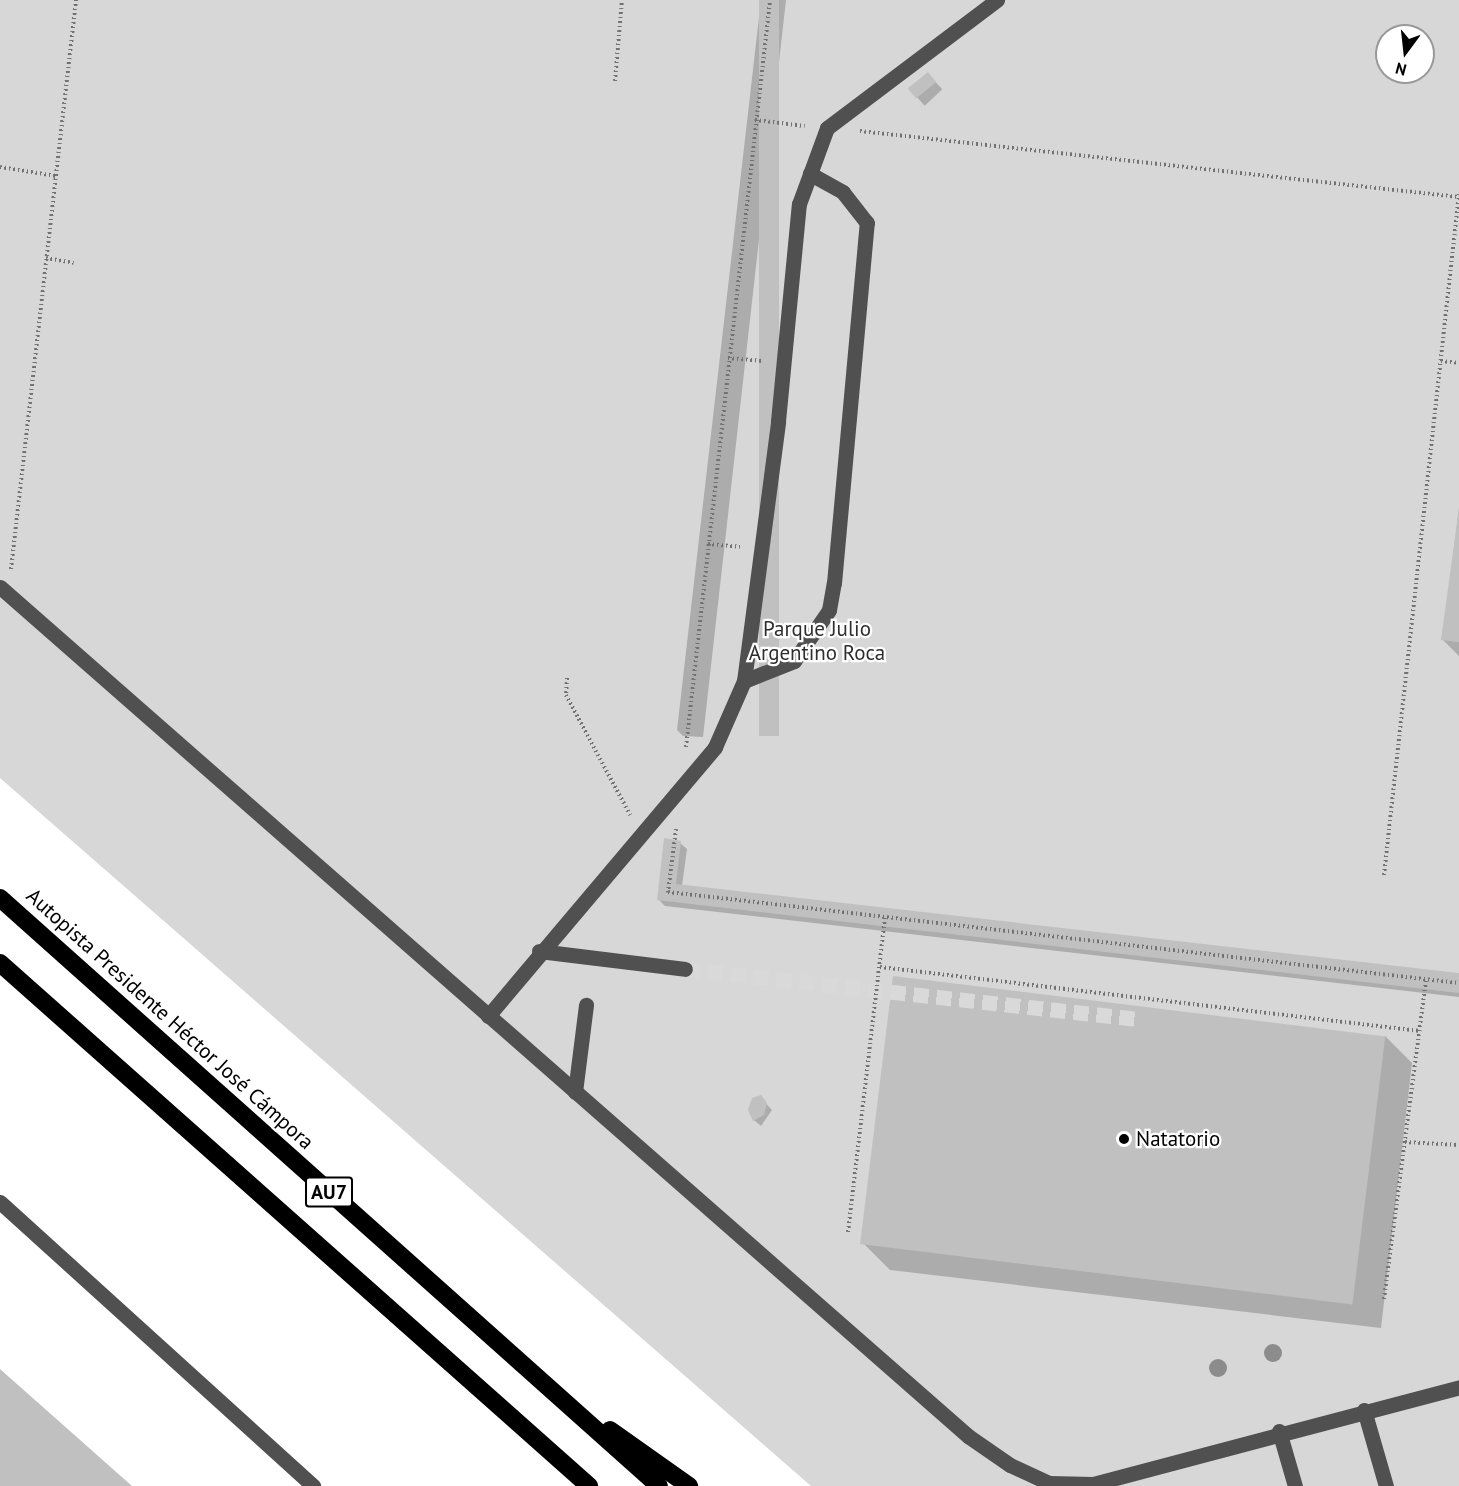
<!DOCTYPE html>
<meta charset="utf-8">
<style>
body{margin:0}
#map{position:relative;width:1459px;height:1486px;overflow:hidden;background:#fff;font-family:"PT Sans",sans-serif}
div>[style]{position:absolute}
.green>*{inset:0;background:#d7d7d7}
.shadow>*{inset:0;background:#0003;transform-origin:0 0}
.building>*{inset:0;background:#c0c0c0;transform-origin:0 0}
.minor-tunnel>*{height:15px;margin-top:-7.5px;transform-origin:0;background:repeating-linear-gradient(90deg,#d9d9d9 0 15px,transparent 0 23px)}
.path>*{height:4px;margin-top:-2px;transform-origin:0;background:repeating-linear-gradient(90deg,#727272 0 1.5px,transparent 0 4.5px)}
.minor>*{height:15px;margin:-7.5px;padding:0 7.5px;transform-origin:7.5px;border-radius:7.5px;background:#505050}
.highway>*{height:18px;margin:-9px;padding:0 9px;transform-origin:9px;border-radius:9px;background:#000}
.trees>*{width:18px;height:18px;margin:-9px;border-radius:50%;background:#8c8c8c}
.dots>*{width:16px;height:16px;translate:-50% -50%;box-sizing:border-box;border:3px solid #fff;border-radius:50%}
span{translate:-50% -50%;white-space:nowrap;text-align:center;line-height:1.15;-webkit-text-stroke:4.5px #fff;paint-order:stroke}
.shield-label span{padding:2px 4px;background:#fff;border:2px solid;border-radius:4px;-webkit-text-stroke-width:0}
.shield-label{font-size:20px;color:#000;font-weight:700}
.park-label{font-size:21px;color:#2e2e2e}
.street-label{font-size:21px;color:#000}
.poi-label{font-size:21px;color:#000}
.left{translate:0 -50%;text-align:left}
.north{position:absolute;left:1375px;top:24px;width:60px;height:60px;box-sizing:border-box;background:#fff;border:2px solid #999;border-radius:50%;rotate:195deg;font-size:16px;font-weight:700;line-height:24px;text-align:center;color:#000}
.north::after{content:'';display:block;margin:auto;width:21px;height:27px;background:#000;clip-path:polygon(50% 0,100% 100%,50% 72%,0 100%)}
</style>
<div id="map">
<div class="green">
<i style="clip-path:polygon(evenodd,0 0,1459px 0,1459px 1486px,811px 1486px,0 778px,0 0,1387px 36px,1423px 36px,1423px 72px,1387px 72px,1387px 36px)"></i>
</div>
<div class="shadow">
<i style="clip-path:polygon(761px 0,786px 0,703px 737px,683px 736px,677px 730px)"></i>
<i style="left:928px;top:74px;width:21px;height:24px;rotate:47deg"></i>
<i style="clip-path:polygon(1459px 508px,1459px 656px,1443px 640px)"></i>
<i style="clip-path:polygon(680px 843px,687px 849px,682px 886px,1459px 975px,1459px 997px,665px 906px,658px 899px)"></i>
<i style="clip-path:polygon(1385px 1036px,1412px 1063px,1381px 1328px,890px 1270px,863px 1243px)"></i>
<i style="clip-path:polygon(760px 1097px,772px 1110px,761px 1126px,754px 1120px)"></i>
</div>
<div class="building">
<i style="left:759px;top:0;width:20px;height:736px"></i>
<i style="left:928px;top:72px;width:13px;height:26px;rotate:51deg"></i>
<i style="clip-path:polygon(1459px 508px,1459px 642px,1441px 640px)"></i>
<i style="clip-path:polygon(664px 838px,681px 841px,676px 884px,1459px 973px,1459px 993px,657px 900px)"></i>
<i style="left:893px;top:976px;width:496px;height:270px;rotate:7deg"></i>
<i style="clip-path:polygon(761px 1095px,767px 1103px,764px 1115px,753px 1121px,748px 1110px,752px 1098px)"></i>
<i style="clip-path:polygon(0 1369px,132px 1486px,0 1486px)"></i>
</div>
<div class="minor-tunnel">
<i style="left:685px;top:969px;width:454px;rotate:6.3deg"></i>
</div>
<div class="path">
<i style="left:615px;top:81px;width:81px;rotate:-85.1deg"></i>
<i style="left:755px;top:120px;width:50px;rotate:6.8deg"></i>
<i style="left:860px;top:131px;width:603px;rotate:6.29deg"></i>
<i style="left:0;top:167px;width:57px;rotate:9.1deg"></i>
<i style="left:46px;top:258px;width:28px;rotate:10deg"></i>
<i style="left:728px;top:358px;width:35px;rotate:5deg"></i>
<i style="left:1441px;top:361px;width:18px;rotate:6deg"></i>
<i style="left:708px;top:544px;width:32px;rotate:5deg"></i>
<i style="left:11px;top:569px;width:573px;rotate:-83.48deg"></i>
<i style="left:567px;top:678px;width:17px;rotate:93deg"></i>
<i style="left:566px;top:695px;width:136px;rotate:61.9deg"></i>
<i style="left:686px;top:747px;width:752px;rotate:-83.58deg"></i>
<i style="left:676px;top:829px;width:64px;rotate:97.2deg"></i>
<i style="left:668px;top:892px;width:796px;rotate:6.56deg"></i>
<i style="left:1384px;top:875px;width:685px;rotate:-83.72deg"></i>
<i style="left:880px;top:967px;width:544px;rotate:6.76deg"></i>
<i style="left:1405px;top:1142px;width:54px;rotate:3.2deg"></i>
<i style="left:848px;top:1232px;width:318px;rotate:-83.3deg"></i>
<i style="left:1384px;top:1299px;width:323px;rotate:-82.5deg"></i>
</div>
<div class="minor">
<i style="left:0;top:587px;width:1288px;rotate:41.25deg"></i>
<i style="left:968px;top:1436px;width:51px;rotate:34.6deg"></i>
<i style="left:1010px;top:1465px;width:43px;rotate:24.8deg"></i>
<i style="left:1049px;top:1483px;width:44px;rotate:1.3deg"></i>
<i style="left:1093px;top:1484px;width:379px;rotate:-14.8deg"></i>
<i style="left:744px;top:681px;width:54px;rotate:-21.8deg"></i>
<i style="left:794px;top:661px;width:62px;rotate:-55.5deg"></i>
<i style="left:829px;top:610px;width:27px;rotate:-80deg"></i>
<i style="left:834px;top:583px;width:362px;rotate:-84.8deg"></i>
<i style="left:867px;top:223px;width:39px;rotate:-128deg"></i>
<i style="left:843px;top:192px;width:38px;rotate:-151deg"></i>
<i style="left:539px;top:951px;width:147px;rotate:7deg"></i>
<i style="left:488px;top:1016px;width:352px;rotate:-49.8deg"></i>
<i style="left:715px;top:747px;width:72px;rotate:-66.3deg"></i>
<i style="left:744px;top:681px;width:262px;rotate:-82.5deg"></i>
<i style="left:778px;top:421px;width:218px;rotate:-84.5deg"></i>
<i style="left:799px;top:204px;width:81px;rotate:-69.8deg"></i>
<i style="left:827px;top:128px;width:213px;rotate:-37deg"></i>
<i style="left:575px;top:1092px;width:88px;rotate:-82.8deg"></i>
<i style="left:0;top:1202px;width:423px;rotate:42.2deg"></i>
<i style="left:1364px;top:1410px;width:79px;rotate:73.9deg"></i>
<i style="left:1279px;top:1431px;width:57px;rotate:73.8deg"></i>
</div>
<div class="highway">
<i style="left:0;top:898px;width:883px;rotate:41.74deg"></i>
<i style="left:0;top:963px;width:788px;rotate:41.6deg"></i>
<i style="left:610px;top:1430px;width:97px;rotate:35.3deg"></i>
</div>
<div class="trees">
<i style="left:1273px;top:1353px"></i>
<i style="left:1218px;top:1368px"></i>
</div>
<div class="dots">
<i style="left:1124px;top:1139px;background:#000"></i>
</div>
<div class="shield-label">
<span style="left:329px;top:1192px">AU7</span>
</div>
<div class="park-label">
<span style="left:817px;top:641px">Parque Julio<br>Argentino Roca</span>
</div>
<div class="street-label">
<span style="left:170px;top:1019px;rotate:42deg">Autopista Presidente Héctor José Cámpora</span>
</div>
<div class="poi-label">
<span class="left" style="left:1136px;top:1139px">Natatorio</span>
</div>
<div class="north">N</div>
</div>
